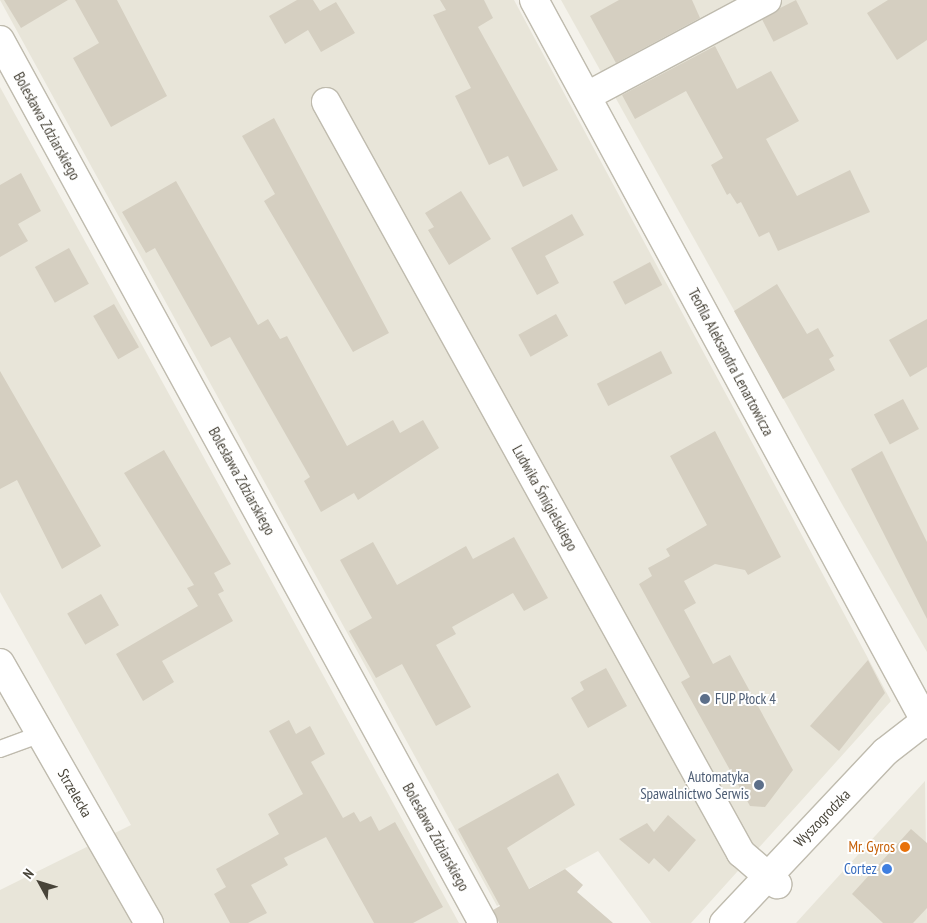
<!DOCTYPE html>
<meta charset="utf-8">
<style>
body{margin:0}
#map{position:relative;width:927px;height:923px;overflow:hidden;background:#f4f2eb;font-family:"PT Sans Narrow",sans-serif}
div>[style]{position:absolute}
.residential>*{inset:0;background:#e8e5d9}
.building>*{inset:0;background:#d5cfc1;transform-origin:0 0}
.roads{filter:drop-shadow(1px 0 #bfbbae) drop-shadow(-1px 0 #bfbbae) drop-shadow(0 1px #bfbbae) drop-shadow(0 -1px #bfbbae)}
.service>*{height:16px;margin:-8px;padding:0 8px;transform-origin:8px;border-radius:8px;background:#fff}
.minor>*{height:28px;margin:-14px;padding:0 14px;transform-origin:14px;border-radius:14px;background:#fff}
.tertiary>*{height:28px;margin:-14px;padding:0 14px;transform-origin:14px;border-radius:14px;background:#fff}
.dots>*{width:14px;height:14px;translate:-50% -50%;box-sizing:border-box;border:2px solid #fff;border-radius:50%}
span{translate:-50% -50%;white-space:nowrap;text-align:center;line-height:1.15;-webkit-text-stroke:4px #fff;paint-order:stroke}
.street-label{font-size:15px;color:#484439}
.service-label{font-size:15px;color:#4e5e75}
.left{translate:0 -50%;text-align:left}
.right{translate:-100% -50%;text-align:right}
.food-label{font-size:15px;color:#c56008}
.shop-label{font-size:15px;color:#366cbe}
.north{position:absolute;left:15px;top:858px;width:50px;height:50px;-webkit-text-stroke:4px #fff;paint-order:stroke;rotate:309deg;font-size:14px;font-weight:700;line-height:20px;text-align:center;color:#484439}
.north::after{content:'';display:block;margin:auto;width:18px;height:22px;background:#484439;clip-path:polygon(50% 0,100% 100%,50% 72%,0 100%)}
</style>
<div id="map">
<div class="residential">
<i style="clip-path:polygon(0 0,514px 0,891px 701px,691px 923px,651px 923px,598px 851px,497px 906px)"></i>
<i style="clip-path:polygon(561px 0,927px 0,927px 652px,842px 504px)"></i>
<i style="clip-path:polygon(0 87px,180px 414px,459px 923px,0 923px,0 890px,131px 825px,0 592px)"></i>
<i style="clip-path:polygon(925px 781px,927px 923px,796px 923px)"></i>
</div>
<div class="building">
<i style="clip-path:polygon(4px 0,68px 0,21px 28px)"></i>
<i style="clip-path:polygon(75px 0,117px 0,167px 96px,111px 127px,73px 58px,99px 43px)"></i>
<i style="clip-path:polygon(297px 0,313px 0,320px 11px,336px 2px,355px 33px,321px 52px,308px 30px,285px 44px,269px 16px)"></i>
<i style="clip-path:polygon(440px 0,484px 0,493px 18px,478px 27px,558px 170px,523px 187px,508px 156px,489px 165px,455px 96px,471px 88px,433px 15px,446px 10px)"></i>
<i style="clip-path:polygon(619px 0,692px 0,700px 18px,616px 63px,590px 16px)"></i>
<i style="left:796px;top:0;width:27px;height:39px;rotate:63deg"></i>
<i style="clip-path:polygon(888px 0,927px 0,927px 40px,897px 60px,867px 13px)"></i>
<i style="clip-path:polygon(715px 46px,737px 89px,771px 71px,799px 121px,766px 139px,797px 196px,850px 170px,870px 212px,778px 251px,769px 232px,759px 237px,741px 202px,737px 204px,730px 193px,727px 195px,711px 165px,723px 158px,686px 91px,635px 119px,622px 95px)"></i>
<i style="clip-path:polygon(274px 118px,389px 333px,353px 352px,264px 201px,275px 194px,242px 136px)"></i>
<i style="clip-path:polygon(21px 173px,41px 211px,18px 224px,28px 241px,0 257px,0 185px)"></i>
<i style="clip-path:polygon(176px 181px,258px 325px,268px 319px,280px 339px,287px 336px,347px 446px,393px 420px,400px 433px,423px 420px,439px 448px,358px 500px,354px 493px,321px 512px,304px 481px,310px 477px,230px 337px,211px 347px,155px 248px,146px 253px,122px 212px)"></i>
<i style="clip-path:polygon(461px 191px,491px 239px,449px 265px,428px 230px,434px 227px,425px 213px)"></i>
<i style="clip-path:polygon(572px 214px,584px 235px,545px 256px,559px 283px,537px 295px,511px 248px)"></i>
<i style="left:69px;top:248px;width:41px;height:39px;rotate:61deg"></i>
<i style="left:650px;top:262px;width:26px;height:42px;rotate:62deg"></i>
<i style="clip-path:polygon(777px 284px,807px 334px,818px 328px,834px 356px,829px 359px,835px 370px,783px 399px,734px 311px)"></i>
<i style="left:114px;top:304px;width:50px;height:24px;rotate:60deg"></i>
<i style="left:556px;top:314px;width:25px;height:43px;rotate:61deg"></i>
<i style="clip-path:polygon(927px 319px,927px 367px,910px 377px,889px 340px)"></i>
<i style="left:661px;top:351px;width:25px;height:72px;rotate:63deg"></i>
<i style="clip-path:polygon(0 371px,101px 546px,62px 569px,17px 480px,0 489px)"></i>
<i style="left:903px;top:399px;width:34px;height:33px;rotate:62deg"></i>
<i style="clip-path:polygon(715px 431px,781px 557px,748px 575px,745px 570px,715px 564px,684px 581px,696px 603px,684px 610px,713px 664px,730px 655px,793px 770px,765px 807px,750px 806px,681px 682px,690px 677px,639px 584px,652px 576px,648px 568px,670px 556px,666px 549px,707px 525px,670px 456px)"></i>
<i style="clip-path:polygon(164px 450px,231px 564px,214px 573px,224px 591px,218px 594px,233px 621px,162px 661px,174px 682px,143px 701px,116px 654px,198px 606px,187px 588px,194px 585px,124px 473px)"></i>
<i style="clip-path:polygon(882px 451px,927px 542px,927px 619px,851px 469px)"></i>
<i style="clip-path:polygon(514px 537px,548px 598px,524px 611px,513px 593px,452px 627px,456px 634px,436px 645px,471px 707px,436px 726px,402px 664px,376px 678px,349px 631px,372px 618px,340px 560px,373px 542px,397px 585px,466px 546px,473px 559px)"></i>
<i style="left:101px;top:594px;width:36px;height:39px;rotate:60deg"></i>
<i style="clip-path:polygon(868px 660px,885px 693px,839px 751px,810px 726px)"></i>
<i style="clip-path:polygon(606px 668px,627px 706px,588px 728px,571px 698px,584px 690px,580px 682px)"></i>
<i style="clip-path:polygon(289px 720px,296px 734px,310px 726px,325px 754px,311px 762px,343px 818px,354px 812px,360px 822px,371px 816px,379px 831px,395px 822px,443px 907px,413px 923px,374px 923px,326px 837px,284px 858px,288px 865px,251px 885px,267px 913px,248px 923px,230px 923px,214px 894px,226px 887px,216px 869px,279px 834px,268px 814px,303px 794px,269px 731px)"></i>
<i style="clip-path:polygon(558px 773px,575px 805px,507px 848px,529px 889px,565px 869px,583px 885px,577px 892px,613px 923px,499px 923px,493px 910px,500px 906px,458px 829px)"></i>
<i style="clip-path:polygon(668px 815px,696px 840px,669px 872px,654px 858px,649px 864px,619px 839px,647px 823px,654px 832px)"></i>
<i style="clip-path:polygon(911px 829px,927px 843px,927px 908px,913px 923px,883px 923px,852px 894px)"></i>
</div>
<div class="roads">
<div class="service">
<i style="left:0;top:749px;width:44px;rotate:-20.1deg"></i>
</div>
<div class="minor">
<i style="left:534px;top:0;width:824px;rotate:61.51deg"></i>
<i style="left:0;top:40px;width:1006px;rotate:61.32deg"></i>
<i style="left:587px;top:96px;width:204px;rotate:-28.1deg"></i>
<i style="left:326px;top:102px;width:858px;rotate:61.08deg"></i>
<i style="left:741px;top:853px;width:48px;rotate:40.7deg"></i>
<i style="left:0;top:663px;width:300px;rotate:60.2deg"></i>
<i style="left:724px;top:923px;width:235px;rotate:-46.7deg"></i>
<i style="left:885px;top:752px;width:51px;rotate:-37.8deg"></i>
</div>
<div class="tertiary">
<i style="left:925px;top:721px;width:3px;rotate:-45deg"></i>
</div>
</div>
<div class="dots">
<i style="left:705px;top:699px;background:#5c6f8a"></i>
<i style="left:759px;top:785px;background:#5c6f8a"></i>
<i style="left:905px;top:847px;background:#e8710a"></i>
<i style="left:887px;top:869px;background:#3f7fe0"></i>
</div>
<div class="street-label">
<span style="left:47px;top:126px;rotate:61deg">Bolesława Zdziarskiego</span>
<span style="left:731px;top:362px;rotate:62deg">Teofila Aleksandra Lenartowicza</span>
<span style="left:242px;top:481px;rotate:61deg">Bolesława Zdziarskiego</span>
<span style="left:545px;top:498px;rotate:61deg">Ludwika Śmigielskiego</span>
<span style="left:75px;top:793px;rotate:60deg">Strzelecka</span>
<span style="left:822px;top:818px;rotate:-46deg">Wyszogrodzka</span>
<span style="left:436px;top:837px;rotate:61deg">Bolesława Zdziarskiego</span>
</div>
<div class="service-label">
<span class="left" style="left:715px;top:699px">FUP Płock 4</span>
<span class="right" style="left:749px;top:785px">Automatyka<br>Spawalnictwo Serwis</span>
</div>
<div class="food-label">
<span class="right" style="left:895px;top:847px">Mr. Gyros</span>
</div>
<div class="shop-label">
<span class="right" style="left:877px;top:869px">Cortez</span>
</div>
<div class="north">N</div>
</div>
